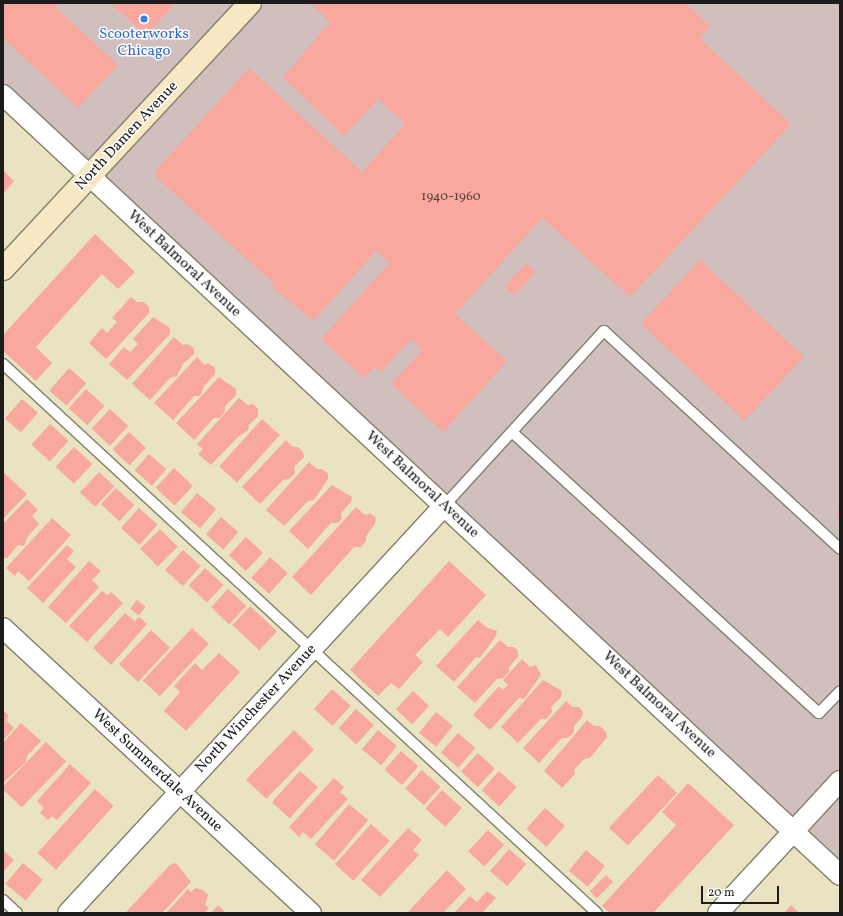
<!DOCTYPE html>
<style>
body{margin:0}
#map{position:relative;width:843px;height:916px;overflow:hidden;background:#eae3c1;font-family:Vollkorn,serif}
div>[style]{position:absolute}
.industrial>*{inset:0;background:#d1bfbd}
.building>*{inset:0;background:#f8a89c;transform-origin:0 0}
.roads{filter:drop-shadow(1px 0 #83806e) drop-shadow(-1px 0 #83806e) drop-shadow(0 1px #83806e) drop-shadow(0 -1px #83806e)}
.lane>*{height:10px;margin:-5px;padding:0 5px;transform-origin:5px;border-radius:5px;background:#fff}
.street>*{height:20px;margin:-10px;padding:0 10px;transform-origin:10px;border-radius:10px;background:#fff}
.secondary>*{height:22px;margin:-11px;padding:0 11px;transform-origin:11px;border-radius:11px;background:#f7e8c3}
.dots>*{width:11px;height:11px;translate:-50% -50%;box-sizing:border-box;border:2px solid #fff;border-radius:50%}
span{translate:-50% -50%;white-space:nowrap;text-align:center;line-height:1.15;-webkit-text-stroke:3px #fff;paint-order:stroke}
.number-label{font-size:13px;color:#533f3c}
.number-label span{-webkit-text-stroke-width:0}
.shop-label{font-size:15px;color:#366cbe}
.street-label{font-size:15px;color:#1c1c1c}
.frame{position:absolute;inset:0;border:4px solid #1c1c1c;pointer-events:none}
.scale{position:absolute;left:701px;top:886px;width:78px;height:18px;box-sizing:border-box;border:2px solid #1c1c1c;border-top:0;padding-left:5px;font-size:12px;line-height:14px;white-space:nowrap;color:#1c1c1c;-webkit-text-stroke:3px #fff;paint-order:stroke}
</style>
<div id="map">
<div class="industrial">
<i style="clip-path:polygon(3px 3px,840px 3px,840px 868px,3px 93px)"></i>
</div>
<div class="building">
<i style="clip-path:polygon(3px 3px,61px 3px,56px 8px,118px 65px,78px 108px,3px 38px)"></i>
<i style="clip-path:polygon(110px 3px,175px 3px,146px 35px)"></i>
<i style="clip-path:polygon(310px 3px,685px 3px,710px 26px,699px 38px,791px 124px,630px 297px,542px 218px,455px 314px,507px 361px,443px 432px,391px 384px,422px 350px,411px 339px,381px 372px,375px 367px,364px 378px,321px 339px,390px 263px,376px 251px,313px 321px,272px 287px,274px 284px,155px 176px,156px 170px,249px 68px,362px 172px,405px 124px,378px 99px,344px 136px,283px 77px,330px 22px)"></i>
<i style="clip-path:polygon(3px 170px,14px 181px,3px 194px)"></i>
<i style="clip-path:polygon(95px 234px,135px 272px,118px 289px,102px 274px,36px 347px,52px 363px,36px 381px,3px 351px,3px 335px)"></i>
<i style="left:700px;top:260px;width:142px;height:87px;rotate:43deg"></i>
<i style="left:526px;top:263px;width:13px;height:32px;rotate:42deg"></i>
<i style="clip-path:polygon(131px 297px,137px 302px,144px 302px,149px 307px,149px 313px,106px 359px,89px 343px,102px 328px,107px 333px,117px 322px,112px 318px)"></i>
<i style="clip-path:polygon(153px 317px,170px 328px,170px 334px,127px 380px,109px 364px,124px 347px,130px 352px,138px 344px,133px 339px)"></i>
<i style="clip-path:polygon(174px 337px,183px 345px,187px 344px,194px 348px,194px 354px,183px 364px,177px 376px,170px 378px,150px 400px,132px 384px)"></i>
<i style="clip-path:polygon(197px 357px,205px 365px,208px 363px,215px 368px,215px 374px,204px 386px,200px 396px,194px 396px,173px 420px,154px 403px)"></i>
<i style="left:69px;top:368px;width:23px;height:30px;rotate:41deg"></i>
<i style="clip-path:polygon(219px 377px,236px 389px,236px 395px,225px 406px,225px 411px,220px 418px,214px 418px,194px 440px,176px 423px)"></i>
<i style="left:86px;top:389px;width:25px;height:26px;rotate:42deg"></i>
<i style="clip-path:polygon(239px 398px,248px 405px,253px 404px,258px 409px,258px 416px,249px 425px,248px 430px,238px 437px,211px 465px,198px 454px,203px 449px,197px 444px)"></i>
<i style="left:22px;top:399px;width:21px;height:26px;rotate:41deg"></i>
<i style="left:110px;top:409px;width:25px;height:27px;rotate:43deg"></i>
<i style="left:262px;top:419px;width:24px;height:64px;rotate:42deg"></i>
<i style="left:50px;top:424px;width:25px;height:28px;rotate:42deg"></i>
<i style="left:129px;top:432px;width:23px;height:24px;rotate:43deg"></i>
<i style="clip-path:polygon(286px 440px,293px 447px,298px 447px,303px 452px,304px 457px,294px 467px,295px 473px,289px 479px,283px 480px,260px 504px,242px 487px)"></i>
<i style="left:74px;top:447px;width:25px;height:27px;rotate:43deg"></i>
<i style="left:149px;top:454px;width:23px;height:22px;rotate:41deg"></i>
<i style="clip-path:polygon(309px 462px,317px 469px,322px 469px,328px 474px,328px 479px,314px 500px,308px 501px,284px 526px,266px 510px)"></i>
<i style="left:174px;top:468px;width:26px;height:27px;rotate:43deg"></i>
<i style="clip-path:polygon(3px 472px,27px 494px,3px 519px)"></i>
<i style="left:99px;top:472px;width:21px;height:28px;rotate:43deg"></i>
<i style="clip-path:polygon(332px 485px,352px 497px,351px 502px,341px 513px,342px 518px,338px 523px,331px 523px,308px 549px,289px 531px)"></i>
<i style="left:116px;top:488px;width:25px;height:22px;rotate:43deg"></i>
<i style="left:197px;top:493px;width:25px;height:25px;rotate:40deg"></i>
<i style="clip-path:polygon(27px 499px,38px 510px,32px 516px,39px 524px,28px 536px,24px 546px,18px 545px,7px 558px,3px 558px,3px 524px)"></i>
<i style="clip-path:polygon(356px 507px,365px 515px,370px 513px,376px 518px,375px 524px,366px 536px,366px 541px,361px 547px,354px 547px,311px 595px,292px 577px)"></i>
<i style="left:139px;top:508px;width:25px;height:27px;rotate:42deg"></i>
<i style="clip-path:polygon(840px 509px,840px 518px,836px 513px)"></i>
<i style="left:221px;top:517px;width:23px;height:23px;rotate:41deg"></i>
<i style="clip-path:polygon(52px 518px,71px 535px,29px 581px,18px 571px,15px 576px,6px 568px)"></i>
<i style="left:160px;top:529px;width:25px;height:28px;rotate:45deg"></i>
<i style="left:246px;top:537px;width:23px;height:25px;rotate:43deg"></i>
<i style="clip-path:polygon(67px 545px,74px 551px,67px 559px,76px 567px,43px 603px,27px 588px)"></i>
<i style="left:183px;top:550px;width:24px;height:27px;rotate:42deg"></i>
<i style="left:270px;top:557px;width:24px;height:28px;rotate:42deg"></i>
<i style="clip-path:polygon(89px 561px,101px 571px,92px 580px,99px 587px,66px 623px,48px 607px)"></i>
<i style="clip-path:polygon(449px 561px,486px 595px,448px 637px,440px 629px,415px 655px,423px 662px,399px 689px,391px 683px,378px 696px,350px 670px)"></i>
<i style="left:205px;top:568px;width:25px;height:24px;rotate:43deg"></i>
<i style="left:228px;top:589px;width:25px;height:25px;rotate:43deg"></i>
<i style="clip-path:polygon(102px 591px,107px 595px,111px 592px,123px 603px,87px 642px,69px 626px)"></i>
<i style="left:137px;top:600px;width:11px;height:11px;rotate:38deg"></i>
<i style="left:250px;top:606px;width:37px;height:26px;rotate:43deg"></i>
<i style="clip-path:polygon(125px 613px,135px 621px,139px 617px,147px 624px,111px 665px,93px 648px)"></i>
<i style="clip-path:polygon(478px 620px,486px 627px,497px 631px,496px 636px,480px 658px,476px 657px,454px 682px,436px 666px)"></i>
<i style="left:192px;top:628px;width:23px;height:72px;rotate:43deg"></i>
<i style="left:151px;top:630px;width:26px;height:47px;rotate:43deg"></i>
<i style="clip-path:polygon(500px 640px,508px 647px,514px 647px,518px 651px,518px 657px,509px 667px,509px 672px,503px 678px,497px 679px,475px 703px,457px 687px)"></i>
<i style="clip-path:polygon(219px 653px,240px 672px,186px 731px,164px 711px,180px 692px,174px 686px,195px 663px,202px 670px)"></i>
<i style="clip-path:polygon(522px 659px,530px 667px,536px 665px,541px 675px,524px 699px,519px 698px,490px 730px,473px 715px,499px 686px,503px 690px,508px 685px,503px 680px)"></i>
<i style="clip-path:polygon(543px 680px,562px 691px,561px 697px,551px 707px,552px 712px,546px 719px,541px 719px,518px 743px,501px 727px)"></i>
<i style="left:332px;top:689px;width:25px;height:27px;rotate:42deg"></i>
<i style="left:413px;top:691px;width:22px;height:25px;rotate:43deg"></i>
<i style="clip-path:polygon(566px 701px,573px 707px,579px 707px,583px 712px,582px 717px,574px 726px,574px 732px,568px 738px,562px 738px,539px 763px,523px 748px)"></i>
<i style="left:356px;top:709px;width:24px;height:26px;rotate:42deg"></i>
<i style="clip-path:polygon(3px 710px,8px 715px,7px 721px,14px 728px,3px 740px)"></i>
<i style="left:436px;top:712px;width:22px;height:27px;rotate:39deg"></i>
<i style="clip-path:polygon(587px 720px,594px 726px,600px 726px,606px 732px,607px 737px,590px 758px,584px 759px,574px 770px,575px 774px,562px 788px,544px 771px)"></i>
<i style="clip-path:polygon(21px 723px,41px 741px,27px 756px,26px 762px,3px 783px,3px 743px)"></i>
<i style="left:294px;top:730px;width:28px;height:69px;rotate:44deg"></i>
<i style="left:378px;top:730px;width:25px;height:25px;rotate:40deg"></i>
<i style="left:458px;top:733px;width:23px;height:26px;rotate:41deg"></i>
<i style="left:46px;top:742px;width:28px;height:64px;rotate:44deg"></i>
<i style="left:401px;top:751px;width:23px;height:25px;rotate:41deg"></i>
<i style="left:478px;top:753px;width:23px;height:25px;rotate:43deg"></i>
<i style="clip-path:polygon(70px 764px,91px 783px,57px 820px,52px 816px,48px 820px,40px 813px,44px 808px,37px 801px)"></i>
<i style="left:422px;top:770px;width:25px;height:25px;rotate:42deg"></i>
<i style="left:300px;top:771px;width:24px;height:42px;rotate:42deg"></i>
<i style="left:499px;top:771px;width:24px;height:26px;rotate:42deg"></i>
<i style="left:658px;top:775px;width:26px;height:72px;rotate:43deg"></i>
<i style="clip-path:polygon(334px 778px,344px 787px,340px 792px,348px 799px,311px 839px,303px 832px,299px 837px,289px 827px)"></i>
<i style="clip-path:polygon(688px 783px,734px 825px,653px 913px,610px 913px,602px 906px,676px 825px,662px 812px)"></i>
<i style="left:95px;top:789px;width:25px;height:86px;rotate:42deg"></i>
<i style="left:442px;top:790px;width:27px;height:25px;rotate:42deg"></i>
<i style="left:349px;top:804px;width:25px;height:53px;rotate:40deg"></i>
<i style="left:545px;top:808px;width:27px;height:28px;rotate:42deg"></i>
<i style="left:371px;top:824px;width:25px;height:54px;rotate:42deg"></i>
<i style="clip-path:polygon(408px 828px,422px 840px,413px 850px,419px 855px,380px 897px,361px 880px)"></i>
<i style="left:488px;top:830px;width:22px;height:29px;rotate:43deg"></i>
<i style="left:509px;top:849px;width:23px;height:29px;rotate:41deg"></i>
<i style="clip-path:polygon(3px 850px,14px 860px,3px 872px)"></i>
<i style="left:586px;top:850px;width:25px;height:27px;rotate:40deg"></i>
<i style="left:23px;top:863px;width:26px;height:27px;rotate:40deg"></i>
<i style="clip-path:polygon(176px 863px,191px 882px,162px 913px,125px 913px,170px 865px)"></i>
<i style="clip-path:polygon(447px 870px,466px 889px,443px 913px,407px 913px)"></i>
<i style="left:606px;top:875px;width:10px;height:23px;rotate:45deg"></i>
<i style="clip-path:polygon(195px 888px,203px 890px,208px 895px,205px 905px,209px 908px,204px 913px,166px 913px,188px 889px,191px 892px)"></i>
<i style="clip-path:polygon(487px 891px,496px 898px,482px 913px,454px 913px,470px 896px,477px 902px)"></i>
<i style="clip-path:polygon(218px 905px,226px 913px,211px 913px)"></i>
<i style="clip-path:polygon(791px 905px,799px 913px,784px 913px)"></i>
</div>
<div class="roads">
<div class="lane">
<i style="left:3px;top:364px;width:809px;rotate:42.75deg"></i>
<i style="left:512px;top:432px;width:416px;rotate:42.5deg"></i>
<i style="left:819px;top:713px;width:30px;rotate:-46deg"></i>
<i style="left:444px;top:506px;width:237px;rotate:-47.6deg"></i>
<i style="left:604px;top:331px;width:321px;rotate:42.7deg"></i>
<i style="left:3px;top:900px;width:19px;rotate:43deg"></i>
</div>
<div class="street">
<i style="left:3px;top:95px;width:1144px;rotate:42.98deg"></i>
<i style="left:3px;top:628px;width:420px;rotate:42.8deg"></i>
<i style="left:68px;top:913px;width:554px;rotate:-47.27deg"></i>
<i style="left:718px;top:913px;width:180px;rotate:-47.3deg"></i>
</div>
<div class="secondary">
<i style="left:3px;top:269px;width:363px;rotate:-47.1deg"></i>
</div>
</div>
<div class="dots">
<i style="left:144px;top:19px;background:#3f7fe0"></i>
</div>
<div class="number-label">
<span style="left:451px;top:197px">1940-1960</span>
</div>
<div class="shop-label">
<span style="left:144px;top:43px">Scooterworks<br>Chicago</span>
</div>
<div class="street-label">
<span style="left:127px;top:136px;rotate:-47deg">North Damen Avenue</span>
<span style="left:184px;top:264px;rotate:43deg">West Balmoral Avenue</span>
<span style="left:422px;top:485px;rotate:43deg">West Balmoral Avenue</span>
<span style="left:659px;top:705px;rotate:43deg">West Balmoral Avenue</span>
<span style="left:256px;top:709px;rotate:-47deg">North Winchester Avenue</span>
<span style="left:157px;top:771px;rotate:43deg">West Summerdale Avenue</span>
</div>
<div class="frame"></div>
<div class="scale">20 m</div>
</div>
